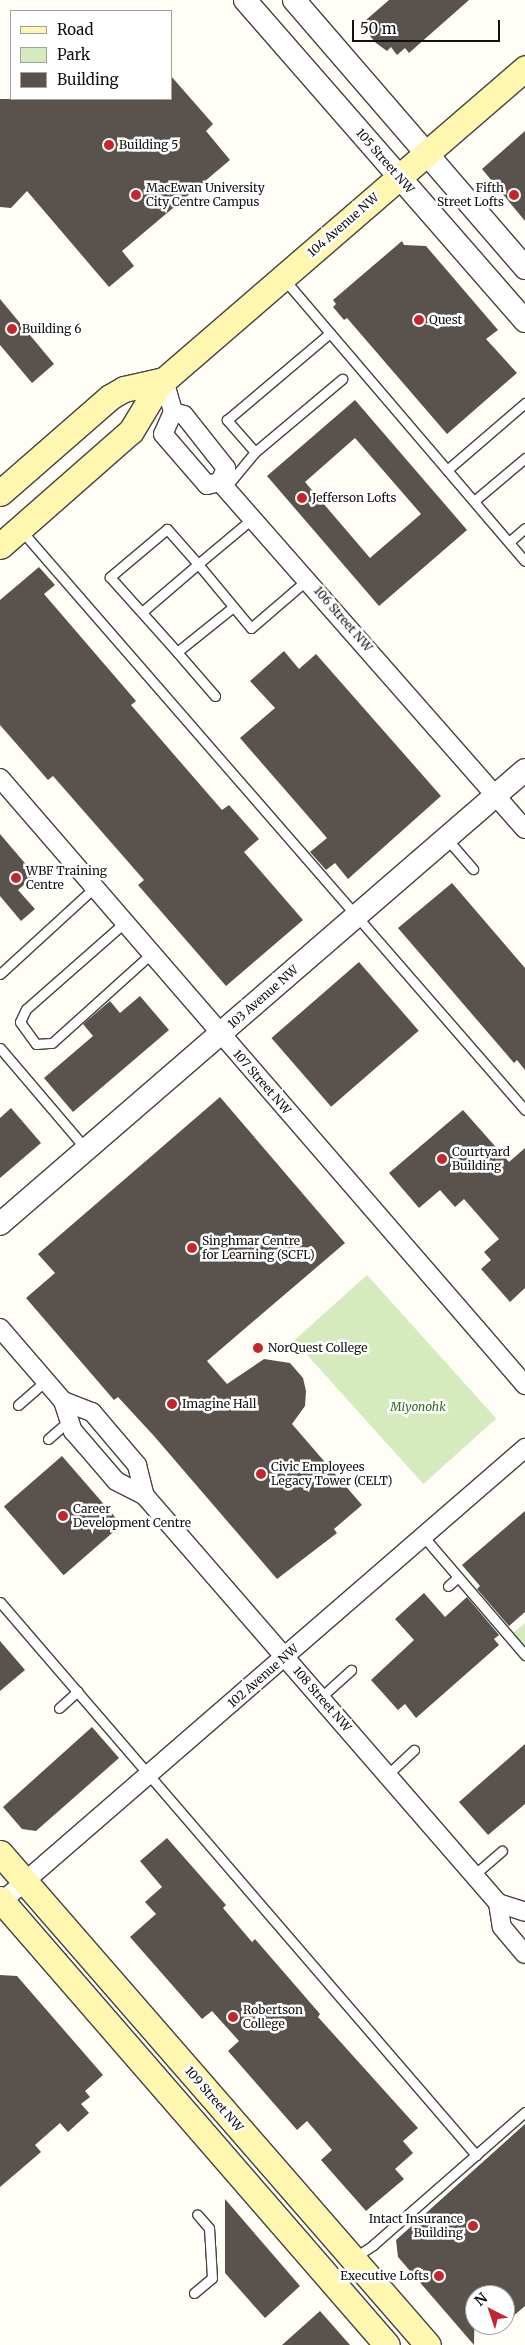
<!DOCTYPE html>
<style>
body{margin:0}
#map{position:relative;width:525px;height:2345px;overflow:hidden;background:#fffdf5;font-family:Merriweather,serif}
div>[style]{position:absolute}
.green>*{inset:0;background:#d5ebbd;transform-origin:0 0}
.building>*{inset:0;background:#5a524d;transform-origin:0 0}
.roads{filter:drop-shadow(1px 0 #444) drop-shadow(-1px 0 #444) drop-shadow(0 1px #444) drop-shadow(0 -1px #444)}
.service>*{height:9px;margin:-4.5px;padding:0 4.5px;transform-origin:4.5px;border-radius:4.5px;background:#fff}
.minor>*{height:18px;margin:-9px;padding:0 9px;transform-origin:9px;border-radius:9px;background:#fff}
.tertiary>*{height:22px;margin:-11px;padding:0 11px;transform-origin:11px;border-radius:11px;background:#fff}
.secondary>*{height:25px;margin:-12.5px;padding:0 12.5px;transform-origin:12.5px;border-radius:12.5px;background:#fff6b0}
.dots>*{width:14px;height:14px;translate:-50% -50%;box-sizing:border-box;border:2px solid #fff;border-radius:50%}
span{translate:-50% -50%;white-space:nowrap;text-align:center;line-height:1.15;-webkit-text-stroke:5px #fff;paint-order:stroke}
.poi-label{font-size:12px;color:#111}
.left{translate:0 -50%;text-align:left}
.right{translate:-100% -50%;text-align:right}
.street-label{font-size:12px;color:#111}
.park-label{font-size:12px;color:#2f6b1f;font-style:italic}
.legend{position:absolute;left:10px;top:10px;width:162px;height:90px;box-sizing:border-box;background:#fff;border:1px solid #a0a0a0;margin:0;padding:6px 9px;list-style:none;font-size:15px;color:#111}
.legend li{display:flex;align-items:center;gap:10px;height:25px}
.legend b{width:25px;border:1px solid #a0a0a0}
.north{position:absolute;left:465px;top:2285px;width:50px;height:50px;box-sizing:border-box;background:#fff;border:1px solid #a0a0a0;border-radius:50%;rotate:319deg;font-size:14px;font-weight:700;line-height:20px;text-align:center;color:#111}
.north::after{content:'';display:block;margin:auto;width:18px;height:22px;background:#c4262e;clip-path:polygon(50% 0,100% 100%,50% 72%,0 100%)}
.scale{position:absolute;left:352px;top:20px;width:148px;height:22px;box-sizing:border-box;border:2px solid #111;border-top:0;padding-left:6px;font-size:15px;line-height:18px;white-space:nowrap;color:#111;-webkit-text-stroke:4px #fff;paint-order:stroke}
</style>
<div id="map">
<div class="green">
<i style="left:367px;top:1275px;width:193px;height:98px;rotate:48deg"></i>
<i style="clip-path:polygon(525px 1623px,525px 1647px,513px 1633px)"></i>
</div>
<div class="building">
<i style="clip-path:polygon(389px 0,469px 0,409px 53px,405px 48px,397px 55px,391px 47px,387px 51px,376px 43px,370px 36px,376px 31px,366px 20px)"></i>
<i style="clip-path:polygon(171px 76px,213px 124px,206px 131px,230px 160px,122px 251px,134px 266px,109px 287px,27px 191px,11px 208px,0 207px,0 99px,171px 99px)"></i>
<i style="clip-path:polygon(525px 131px,525px 221px,482px 169px)"></i>
<i style="clip-path:polygon(402px 241px,404px 245px,426px 246px,498px 330px,486px 339px,517px 373px,447px 434px,347px 318px,344px 320px,333px 307px,336px 304px,333px 300px)"></i>
<i style="clip-path:polygon(0 299px,54px 364px,32px 383px,0 345px)"></i>
<i style="clip-path:polygon(evenodd,355px 400px,467px 530px,379px 606px,267px 476px,355px 400px,355px 438px,421px 514px,370px 558px,305px 482px,355px 438px)"></i>
<i style="clip-path:polygon(39px 567px,55px 585px,44px 594px,136px 701px,131px 705px,222px 810px,229px 805px,259px 839px,244px 852px,303px 920px,226px 986px,138px 885px,144px 880px,53px 776px,48px 780px,0 725px,0 600px)"></i>
<i style="clip-path:polygon(284px 651px,299px 669px,316px 654px,441px 796px,348px 879px,335px 863px,326px 870px,310px 852px,327px 838px,240px 738px,275px 708px,250px 681px)"></i>
<i style="clip-path:polygon(0 834px,35px 875px,18px 890px,35px 909px,21px 921px,0 896px)"></i>
<i style="clip-path:polygon(452px 883px,525px 968px,525px 1070px,517px 1060px,514px 1063px,398px 928px)"></i>
<i style="left:359px;top:962px;width:91px;height:116px;rotate:49deg"></i>
<i style="clip-path:polygon(140px 996px,169px 1030px,73px 1112px,44px 1078px,93px 1036px,83px 1024px,110px 1001px,120px 1013px)"></i>
<i style="clip-path:polygon(220px 1097px,345px 1243px,207px 1361px,227px 1384px,264px 1359px,290px 1363px,303px 1378px,306px 1391px,305px 1406px,292px 1424px,362px 1505px,334px 1529px,337px 1533px,277px 1579px,154px 1436px,118px 1397px,114px 1400px,26px 1298px,55px 1273px,38px 1254px)"></i>
<i style="clip-path:polygon(11px 1108px,41px 1143px,0 1178px,0 1118px)"></i>
<i style="clip-path:polygon(463px 1110px,509px 1162px,525px 1148px,525px 1288px,510px 1302px,481px 1269px,491px 1260px,484px 1252px,499px 1239px,464px 1199px,455px 1207px,440px 1190px,419px 1208px,389px 1173px)"></i>
<i style="left:62px;top:1456px;width:91px;height:77px;rotate:49deg"></i>
<i style="clip-path:polygon(525px 1511px,525px 1612px,509px 1626px,477px 1589px,480px 1586px,462px 1565px)"></i>
<i style="clip-path:polygon(424px 1593px,445px 1617px,467px 1597px,499px 1635px,494px 1639px,499px 1645px,416px 1718px,405px 1704px,398px 1710px,371px 1680px,414px 1640px,395px 1619px)"></i>
<i style="clip-path:polygon(0 1641px,25px 1670px,0 1691px)"></i>
<i style="clip-path:polygon(92px 1727px,119px 1758px,36px 1831px,22px 1829px,3px 1807px)"></i>
<i style="clip-path:polygon(525px 1744px,525px 1804px,488px 1835px,459px 1802px)"></i>
<i style="clip-path:polygon(167px 1838px,226px 1905px,223px 1908px,252px 1942px,255px 1939px,320px 2014px,318px 2017px,418px 2128px,403px 2141px,413px 2153px,395px 2169px,404px 2179px,366px 2211px,321px 2160px,332px 2150px,307px 2121px,297px 2130px,228px 2051px,239px 2041px,212px 2011px,202px 2019px,130px 1937px,156px 1914px,145px 1902px,162px 1887px,140px 1861px)"></i>
<i style="clip-path:polygon(0 1975px,17px 1976px,103px 2075px,85px 2091px,90px 2097px,81px 2104px,89px 2113px,68px 2132px,60px 2123px,35px 2145px,41px 2152px,0 2187px)"></i>
<i style="clip-path:polygon(525px 2124px,525px 2306px,505px 2323px,505px 2295px,475px 2295px,474px 2345px,398px 2257px,396px 2240px)"></i>
<i style="clip-path:polygon(225px 2199px,300px 2286px,265px 2318px,225px 2273px)"></i>
<i style="clip-path:polygon(320px 2311px,350px 2345px,282px 2345px)"></i>
</div>
<div class="roads">
<div class="service">
<i style="left:283px;top:278px;width:372px;rotate:49.5deg"></i>
<i style="left:255px;top:452px;width:43px;rotate:-131.2deg"></i>
<i style="left:227px;top:420px;width:135px;rotate:-40.2deg"></i>
<i style="left:447px;top:470px;width:103px;rotate:-40.7deg"></i>
<i style="left:226px;top:487px;width:45px;rotate:-50.4deg"></i>
<i style="left:255px;top:452px;width:114px;rotate:-40deg"></i>
<i style="left:474px;top:501px;width:67px;rotate:-40.1deg"></i>
<i style="left:254px;top:517px;width:73px;rotate:140deg"></i>
<i style="left:198px;top:564px;width:83px;rotate:50.4deg"></i>
<i style="left:251px;top:628px;width:75px;rotate:-40.7deg"></i>
<i style="left:20px;top:529px;width:770px;rotate:49deg"></i>
<i style="left:509px;top:542px;width:21px;rotate:-41deg"></i>
<i style="left:142px;top:612px;width:74px;rotate:-40.6deg"></i>
<i style="left:198px;top:564px;width:47px;rotate:-131.5deg"></i>
<i style="left:167px;top:529px;width:75px;rotate:139.9deg"></i>
<i style="left:110px;top:577px;width:101px;rotate:48.2deg"></i>
<i style="left:215px;top:696px;width:58px;rotate:-130.8deg"></i>
<i style="left:177px;top:652px;width:72px;rotate:-38.8deg"></i>
<i style="left:447px;top:839px;width:40px;rotate:49deg"></i>
<i style="left:124px;top:923px;width:130px;rotate:138.7deg"></i>
<i style="left:26px;top:1009px;width:14px;rotate:115deg"></i>
<i style="left:20px;top:1022px;width:27px;rotate:54deg"></i>
<i style="left:36px;top:1044px;width:16px;rotate:-4deg"></i>
<i style="left:52px;top:1043px;width:133px;rotate:-42deg"></i>
<i style="left:0;top:974px;width:127px;rotate:-42.5deg"></i>
<i style="left:0;top:1048px;width:133px;rotate:49.6deg"></i>
<i style="left:18px;top:1405px;width:37px;rotate:-41deg"></i>
<i style="left:48px;top:1439px;width:28px;rotate:-41deg"></i>
<i style="left:423px;top:1536px;width:157px;rotate:49.4deg"></i>
<i style="left:448px;top:1586px;width:13px;rotate:-42deg"></i>
<i style="left:0;top:1602px;width:730px;rotate:49.28deg"></i>
<i style="left:320px;top:1698px;width:42px;rotate:-42.1deg"></i>
<i style="left:59px;top:1708px;width:25px;rotate:-42deg"></i>
<i style="left:387px;top:1775px;width:37px;rotate:-43deg"></i>
<i style="left:474px;top:1875px;width:37px;rotate:-41deg"></i>
<i style="left:354px;top:2258px;width:23px;rotate:-34deg"></i>
<i style="left:373px;top:2245px;width:202px;rotate:-41.2deg"></i>
<i style="left:194px;top:2293px;width:23px;rotate:-40deg"></i>
<i style="left:212px;top:2278px;width:50px;rotate:-93.4deg"></i>
<i style="left:209px;top:2228px;width:18px;rotate:-131deg"></i>
</div>
<div class="minor">
<i style="left:164px;top:380px;width:33px;rotate:74deg"></i>
<i style="left:173px;top:412px;width:24px;rotate:114deg"></i>
<i style="left:163px;top:434px;width:67px;rotate:49.2deg"></i>
<i style="left:207px;top:485px;width:13px;rotate:-13deg"></i>
<i style="left:173px;top:412px;width:11px;rotate:15deg"></i>
<i style="left:184px;top:415px;width:68px;rotate:51.6deg"></i>
<i style="left:226px;top:468px;width:15px;rotate:113deg"></i>
<i style="left:220px;top:482px;width:462px;rotate:48.7deg"></i>
<i style="left:0;top:778px;width:803px;rotate:49.14deg"></i>
<i style="left:0;top:1328px;width:96px;rotate:49.2deg"></i>
<i style="left:63px;top:1401px;width:32px;rotate:72deg"></i>
<i style="left:73px;top:1431px;width:20px;rotate:49deg"></i>
<i style="left:86px;top:1446px;width:46px;rotate:49.4deg"></i>
<i style="left:116px;top:1481px;width:33px;rotate:27deg"></i>
<i style="left:145px;top:1496px;width:539px;rotate:49.06deg"></i>
<i style="left:498px;top:1903px;width:24px;rotate:81deg"></i>
<i style="left:502px;top:1927px;width:35px;rotate:50deg"></i>
<i style="left:63px;top:1401px;width:31px;rotate:21deg"></i>
<i style="left:92px;top:1412px;width:70px;rotate:49.7deg"></i>
<i style="left:137px;top:1465px;width:32px;rotate:76deg"></i>
<i style="left:0;top:1903px;width:695px;rotate:-40.91deg"></i>
<i style="left:498px;top:1903px;width:28px;rotate:18deg"></i>
</div>
<div class="tertiary">
<i style="left:245px;top:0;width:426px;rotate:48.9deg"></i>
<i style="left:294px;top:0;width:354px;rotate:49.2deg"></i>
<i style="left:0;top:1224px;width:694px;rotate:-40.85deg"></i>
</div>
<div class="secondary">
<i style="left:0;top:493px;width:146px;rotate:-41.1deg"></i>
<i style="left:110px;top:397px;width:16px;rotate:-30deg"></i>
<i style="left:124px;top:389px;width:41px;rotate:-12.7deg"></i>
<i style="left:164px;top:380px;width:477px;rotate:-40.8deg"></i>
<i style="left:0;top:546px;width:174px;rotate:-41.3deg"></i>
<i style="left:131px;top:431px;width:56px;rotate:-58.9deg"></i>
<i style="left:0;top:1853px;width:652px;rotate:48.98deg"></i>
<i style="left:0;top:1899px;width:590px;rotate:49.05deg"></i>
</div>
</div>
<div class="dots">
<i style="left:109px;top:145px;background:#c4262e"></i>
<i style="left:136px;top:195px;background:#c4262e"></i>
<i style="left:514px;top:195px;background:#c4262e"></i>
<i style="left:419px;top:320px;background:#c4262e"></i>
<i style="left:12px;top:329px;background:#c4262e"></i>
<i style="left:302px;top:498px;background:#c4262e"></i>
<i style="left:16px;top:878px;background:#c4262e"></i>
<i style="left:442px;top:1159px;background:#c4262e"></i>
<i style="left:192px;top:1248px;background:#c4262e"></i>
<i style="left:258px;top:1348px;background:#c4262e"></i>
<i style="left:172px;top:1404px;background:#c4262e"></i>
<i style="left:261px;top:1474px;background:#c4262e"></i>
<i style="left:63px;top:1516px;background:#c4262e"></i>
<i style="left:233px;top:2017px;background:#c4262e"></i>
<i style="left:473px;top:2226px;background:#c4262e"></i>
<i style="left:439px;top:2276px;background:#c4262e"></i>
</div>
<div class="poi-label">
<span class="left" style="left:119px;top:145px">Building 5</span>
<span class="left" style="left:146px;top:195px">MacEwan University<br>City Centre Campus</span>
<span class="right" style="left:504px;top:195px">Fifth<br>Street Lofts</span>
<span class="left" style="left:429px;top:320px">Quest</span>
<span class="left" style="left:22px;top:329px">Building 6</span>
<span class="left" style="left:312px;top:498px">Jefferson Lofts</span>
<span class="left" style="left:26px;top:878px">WBF Training<br>Centre</span>
<span class="left" style="left:452px;top:1159px">Courtyard<br>Building</span>
<span class="left" style="left:202px;top:1248px">Singhmar Centre<br>for Learning (SCFL)</span>
<span class="left" style="left:268px;top:1348px">NorQuest College</span>
<span class="left" style="left:182px;top:1404px">Imagine Hall</span>
<span class="left" style="left:271px;top:1474px">Civic Employees<br>Legacy Tower (CELT)</span>
<span class="left" style="left:73px;top:1516px">Career<br>Development Centre</span>
<span class="left" style="left:243px;top:2017px">Robertson<br>College</span>
<span class="right" style="left:463px;top:2226px">Intact Insurance<br>Building</span>
<span class="right" style="left:429px;top:2276px">Executive Lofts</span>
</div>
<div class="street-label">
<span style="left:385px;top:161px;rotate:49deg">105 Street NW</span>
<span style="left:343px;top:225px;rotate:-41deg">104 Avenue NW</span>
<span style="left:343px;top:619px;rotate:49deg">106 Street NW</span>
<span style="left:263px;top:997px;rotate:-41deg">103 Avenue NW</span>
<span style="left:262px;top:1082px;rotate:49deg">107 Street NW</span>
<span style="left:263px;top:1676px;rotate:-41deg">102 Avenue NW</span>
<span style="left:322px;top:1699px;rotate:49deg">108 Street NW</span>
<span style="left:214px;top:2099px;rotate:49deg">109 Street NW</span>
</div>
<div class="park-label">
<span style="left:418px;top:1407px">Miyonohk</span>
</div>
<ul class="legend">
<li><b style="height:6px;background:#fff6b0"></b>Road</li>
<li><b style="height:14px;background:#d5ebbd"></b>Park</li>
<li><b style="height:14px;background:#5a524d"></b>Building</li>
</ul>
<div class="north">N</div>
<div class="scale">50 m</div>
</div>
